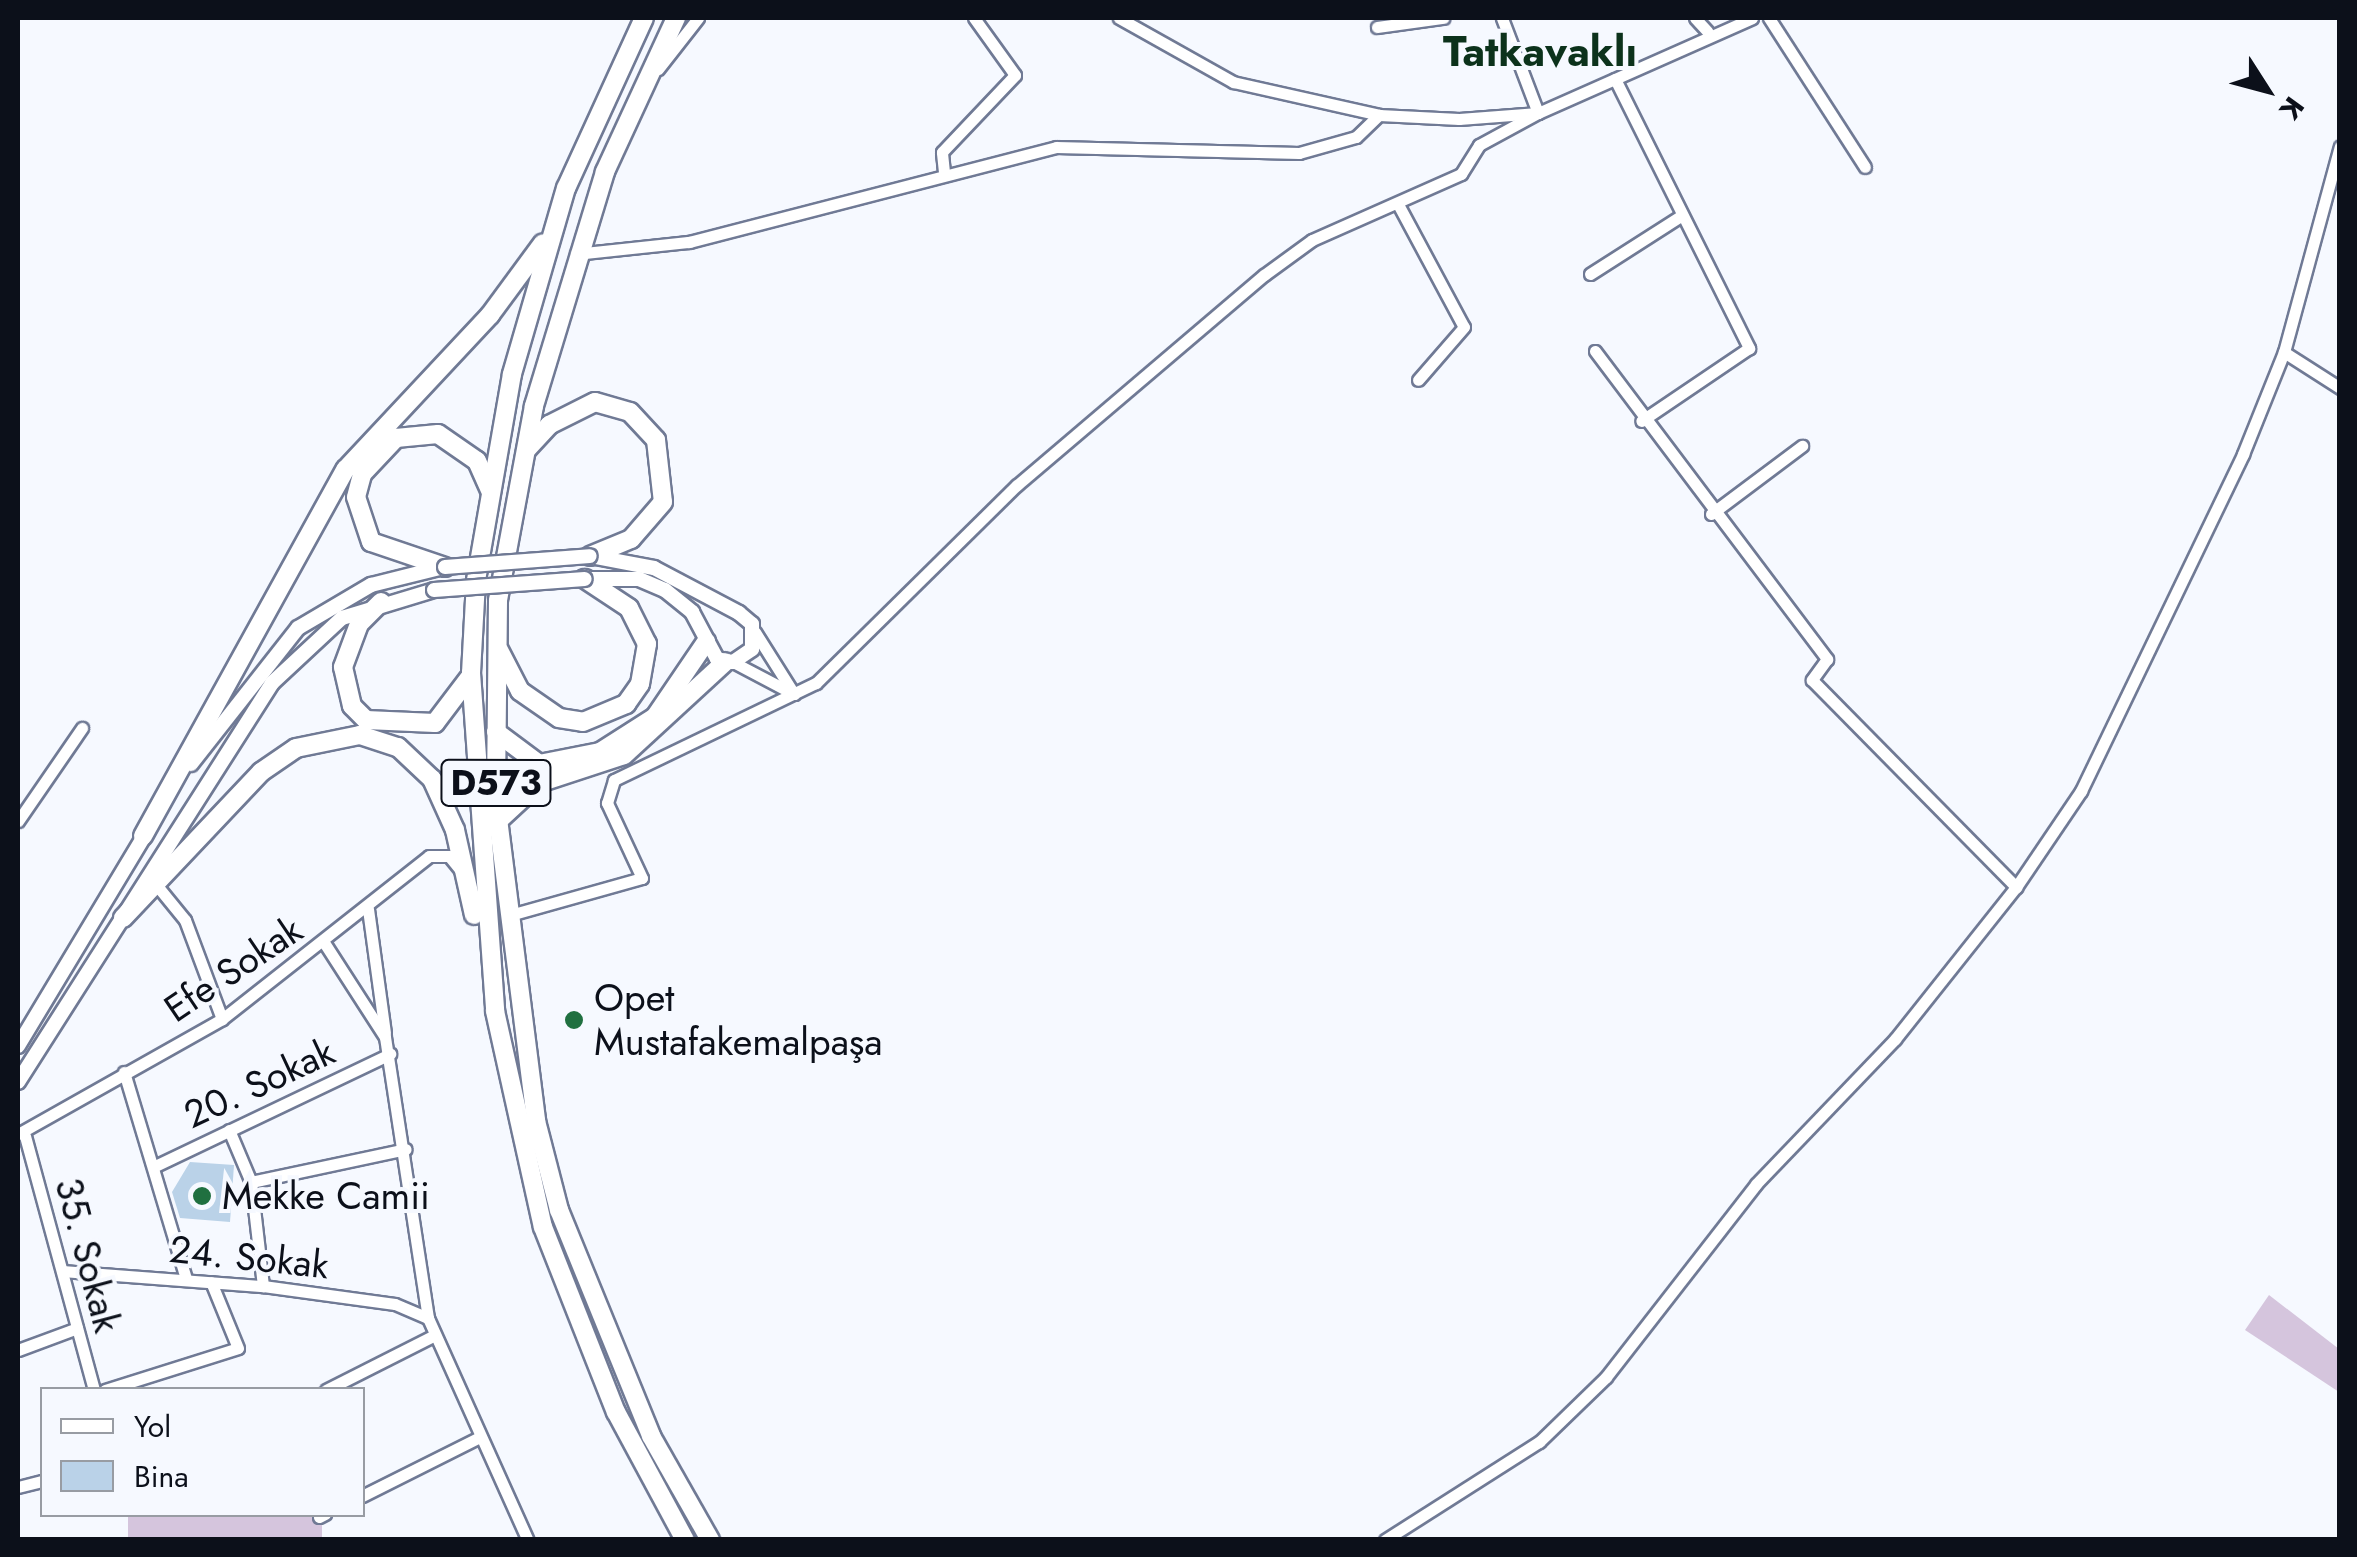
<!DOCTYPE html>
<meta charset="utf-8">
<style>
body{margin:0}
#map{position:relative;width:2357px;height:1557px;overflow:hidden;background:#f6f9ff;font-family:Jost,sans-serif}
div>[style]{position:absolute}
.green>*{inset:0;background:#d5c5dd;transform-origin:0 0}
.building>*{inset:0;background:#bad2e8}
.roads{filter:drop-shadow(2px 0 #707a95) drop-shadow(-2px 0 #707a95) drop-shadow(0 2px #707a95) drop-shadow(0 -2px #707a95)}
.minor>*{height:11px;margin:-5.5px;padding:0 5.5px;transform-origin:5.5px;border-radius:5.5px;background:#fff}
.major>*{height:14px;margin:-7px;padding:0 7px;transform-origin:7px;border-radius:7px;background:#fff}
.highway>*{height:18px;margin:-9px;padding:0 9px;transform-origin:9px;border-radius:9px;background:#fff}
.bridges{filter:drop-shadow(2px 0 #707a95) drop-shadow(-2px 0 #707a95) drop-shadow(0 2px #707a95) drop-shadow(0 -2px #707a95)}
.major-bridge>*{height:14px;margin:-7px;padding:0 7px;transform-origin:7px;border-radius:7px;background:#fff}
.dots>*{width:28px;height:28px;translate:-50% -50%;box-sizing:border-box;border:5px solid #f6f9ff;border-radius:50%}
span{translate:-50% -50%;white-space:nowrap;text-align:center;line-height:1.15;-webkit-text-stroke:8px #f6f9ff;paint-order:stroke}
.shield-label span{padding:2px 8px;background:#f6f9ff;border:2px solid;border-radius:8px;-webkit-text-stroke-width:0}
.shield-label{font-size:35px;color:#0c101a;font-weight:700}
.street-label{font-size:38px;color:#0c101a}
.poi-label{font-size:38px;color:#0c101a}
.left{translate:0 -50%;text-align:left}
.quarter-label{font-size:42px;color:#0c321b;font-weight:700}
.frame{position:absolute;inset:0;border:20px solid #0c101a;pointer-events:none}
.legend{position:absolute;left:40px;top:1387px;width:325px;height:130px;box-sizing:border-box;background:#f6f9ff;border:2px solid #989ca3;margin:0;padding:12px 18px;list-style:none;font-size:30px;color:#0c101a}
.legend li{display:flex;align-items:center;gap:20px;height:50px}
.legend b{width:50px;border:2px solid #989ca3}
.north{position:absolute;left:2217px;top:40px;width:100px;height:100px;-webkit-text-stroke:8px #f6f9ff;paint-order:stroke;rotate:126deg;font-size:28px;font-weight:700;line-height:40px;text-align:center;color:#0c101a}
.north::after{content:'';display:block;margin:auto;width:35px;height:45px;background:#0c101a;clip-path:polygon(50% 0,100% 100%,50% 72%,0 100%)}
</style>
<div id="map">
<div class="green">
<i style="clip-path:polygon(2269px 1295px,2339px 1349px,2339px 1392px,2245px 1330px)"></i>
<i style="left:128px;top:1515px;width:194px;height:26px"></i>
</div>
<div class="building">
<i style="clip-path:polygon(190px 1162px,234px 1165px,230px 1222px,180px 1218px,172px 1192px)"></i>
</div>
<div class="roads">
<div class="minor">
<i style="left:1119px;top:18px;width:131px;rotate:29.3deg"></i>
<i style="left:1233px;top:82px;width:150px;rotate:12.7deg"></i>
<i style="left:1379px;top:115px;width:80px;rotate:2.9deg"></i>
<i style="left:1459px;top:119px;width:79px;rotate:-4.3deg"></i>
<i style="left:1538px;top:113px;width:234px;rotate:-23.9deg"></i>
<i style="left:1695px;top:18px;width:18px;rotate:47deg"></i>
<i style="left:1769px;top:18px;width:177px;rotate:57.2deg"></i>
<i style="left:1377px;top:27px;width:67px;rotate:-7.8deg"></i>
<i style="left:658px;top:69px;width:65px;rotate:-51.9deg"></i>
<i style="left:1615px;top:79px;width:301px;rotate:63.5deg"></i>
<i style="left:1749px;top:348px;width:130px;rotate:145.9deg"></i>
<i style="left:944px;top:172px;width:20px;rotate:-96deg"></i>
<i style="left:942px;top:152px;width:106px;rotate:-46.5deg"></i>
<i style="left:1015px;top:75px;width:70px;rotate:-125.7deg"></i>
<i style="left:1399px;top:206px;width:137px;rotate:61.8deg"></i>
<i style="left:1464px;top:327px;width:70px;rotate:131deg"></i>
<i style="left:576px;top:254px;width:114px;rotate:-6.1deg"></i>
<i style="left:689px;top:242px;width:379px;rotate:-14.5deg"></i>
<i style="left:1056px;top:147px;width:243px;rotate:1.4deg"></i>
<i style="left:1299px;top:153px;width:59px;rotate:-15.7deg"></i>
<i style="left:1356px;top:137px;width:32px;rotate:-44deg"></i>
<i style="left:1590px;top:274px;width:106px;rotate:-32.6deg"></i>
<i style="left:1595px;top:351px;width:386px;rotate:53deg"></i>
<i style="left:1827px;top:659px;width:26px;rotate:126deg"></i>
<i style="left:1812px;top:680px;width:291px;rotate:45.4deg"></i>
<i style="left:2284px;top:352px;width:67px;rotate:32.7deg"></i>
<i style="left:1711px;top:514px;width:114px;rotate:-36.8deg"></i>
<i style="left:733px;top:662px;width:69px;rotate:27.7deg"></i>
<i style="left:794px;top:694px;width:73px;rotate:-122.2deg"></i>
<i style="left:18px;top:821px;width:113px;rotate:-55.5deg"></i>
<i style="left:154px;top:882px;width:49px;rotate:50.8deg"></i>
<i style="left:185px;top:920px;width:106px;rotate:69.5deg"></i>
<i style="left:368px;top:909px;width:125px;rotate:82.2deg"></i>
<i style="left:510px;top:915px;width:137px;rotate:-15.7deg"></i>
<i style="left:642px;top:878px;width:83px;rotate:-115deg"></i>
<i style="left:607px;top:803px;width:24px;rotate:-73deg"></i>
<i style="left:614px;top:780px;width:224px;rotate:-25.7deg"></i>
<i style="left:816px;top:683px;width:282px;rotate:-44.6deg"></i>
<i style="left:1017px;top:485px;width:324px;rotate:-40.4deg"></i>
<i style="left:1264px;top:275px;width:59px;rotate:-36.1deg"></i>
<i style="left:1312px;top:240px;width:163px;rotate:-23.9deg"></i>
<i style="left:1461px;top:174px;width:34px;rotate:-58deg"></i>
<i style="left:1479px;top:145px;width:67px;rotate:-28.5deg"></i>
<i style="left:1538px;top:113px;width:102px;rotate:-110.8deg"></i>
<i style="left:325px;top:944px;width:111px;rotate:57.2deg"></i>
<i style="left:385px;top:1037px;width:284px;rotate:81.3deg"></i>
<i style="left:428px;top:1318px;width:243px;rotate:65.8deg"></i>
<i style="left:124px;top:1072px;width:216px;rotate:73.3deg"></i>
<i style="left:229px;top:1130px;width:56px;rotate:67.1deg"></i>
<i style="left:251px;top:1182px;width:105px;rotate:83.4deg"></i>
<i style="left:18px;top:1134px;width:234px;rotate:-29.4deg"></i>
<i style="left:222px;top:1019px;width:263px;rotate:-38.2deg"></i>
<i style="left:429px;top:856px;width:20px"></i>
<i style="left:449px;top:856px;width:19px;rotate:51deg"></i>
<i style="left:25px;top:1136px;width:263px;rotate:74.8deg"></i>
<i style="left:153px;top:1167px;width:263px;rotate:-25.5deg"></i>
<i style="left:251px;top:1182px;width:158px;rotate:-12deg"></i>
<i style="left:62px;top:1271px;width:202px;rotate:4.3deg"></i>
<i style="left:263px;top:1286px;width:133px;rotate:7.8deg"></i>
<i style="left:395px;top:1304px;width:36px;rotate:23deg"></i>
<i style="left:18px;top:1350px;width:63px;rotate:-20.4deg"></i>
<i style="left:105px;top:1390px;width:139px;rotate:-17.5deg"></i>
<i style="left:238px;top:1348px;width:71px;rotate:-112.2deg"></i>
<i style="left:326px;top:1390px;width:122px;rotate:-26.8deg"></i>
<i style="left:18px;top:1487px;width:25px;rotate:-14deg"></i>
<i style="left:362px;top:1496px;width:132px;rotate:-26.6deg"></i>
<i style="left:319px;top:1517px;width:7px;rotate:-27deg"></i>
<i style="left:1385px;top:1540px;width:183px;rotate:-32.5deg"></i>
<i style="left:1539px;top:1442px;width:93px;rotate:-44.1deg"></i>
<i style="left:1606px;top:1377px;width:244px;rotate:-52.1deg"></i>
<i style="left:1756px;top:1184px;width:201px;rotate:-46.2deg"></i>
<i style="left:1895px;top:1039px;width:194px;rotate:-51.5deg"></i>
<i style="left:2016px;top:887px;width:116px;rotate:-55.9deg"></i>
<i style="left:2081px;top:791px;width:374px;rotate:-64.3deg"></i>
<i style="left:2243px;top:454px;width:110px;rotate:-68.1deg"></i>
<i style="left:2284px;top:352px;width:213px;rotate:-74.8deg"></i>
</div>
<div class="major">
<i style="left:585px;top:579px;width:54px"></i>
<i style="left:639px;top:579px;width:28px;rotate:23deg"></i>
<i style="left:665px;top:590px;width:35px;rotate:39deg"></i>
<i style="left:692px;top:612px;width:53px;rotate:62deg"></i>
<i style="left:717px;top:659px;width:16px;rotate:11deg"></i>
<i style="left:733px;top:662px;width:23px;rotate:-34deg"></i>
<i style="left:752px;top:649px;width:25px;rotate:-90deg"></i>
<i style="left:752px;top:624px;width:17px;rotate:-140deg"></i>
<i style="left:739px;top:613px;width:96px;rotate:-152.1deg"></i>
<i style="left:654px;top:568px;width:64px;rotate:-169.2deg"></i>
<i style="left:191px;top:764px;width:173px;rotate:-51.8deg"></i>
<i style="left:298px;top:628px;width:85px;rotate:-30.5deg"></i>
<i style="left:371px;top:585px;width:74px;rotate:-14deg"></i>
<i style="left:18px;top:1046px;width:254px;rotate:-59deg"></i>
<i style="left:18px;top:1082px;width:473px;rotate:-57.5deg"></i>
<i style="left:272px;top:683px;width:96px;rotate:-42.9deg"></i>
<i style="left:342px;top:618px;width:96px;rotate:-16.9deg"></i>
</div>
<div class="highway">
<i style="left:644px;top:18px;width:187px;rotate:114.6deg"></i>
<i style="left:566px;top:188px;width:194px;rotate:106.2deg"></i>
<i style="left:512px;top:374px;width:210px;rotate:99.9deg"></i>
<i style="left:476px;top:581px;width:92px;rotate:93.1deg"></i>
<i style="left:471px;top:673px;width:339px;rotate:85.9deg"></i>
<i style="left:495px;top:1011px;width:221px;rotate:77.5deg"></i>
<i style="left:543px;top:1227px;width:199px;rotate:68.5deg"></i>
<i style="left:616px;top:1412px;width:145px;rotate:61.7deg"></i>
<i style="left:676px;top:18px;width:170px;rotate:114.8deg"></i>
<i style="left:605px;top:172px;width:245px;rotate:106.9deg"></i>
<i style="left:534px;top:406px;width:198px;rotate:100.5deg"></i>
<i style="left:498px;top:601px;width:202px;rotate:90.6deg"></i>
<i style="left:496px;top:803px;width:321px;rotate:82.8deg"></i>
<i style="left:536px;top:1121px;width:92px;rotate:75.5deg"></i>
<i style="left:559px;top:1210px;width:244px;rotate:67.8deg"></i>
<i style="left:651px;top:1436px;width:120px;rotate:60.4deg"></i>
<i style="left:527px;top:449px;width:33px;rotate:-47deg"></i>
<i style="left:549px;top:425px;width:51px;rotate:-26.6deg"></i>
<i style="left:595px;top:402px;width:36px;rotate:16deg"></i>
<i style="left:630px;top:412px;width:38px;rotate:47deg"></i>
<i style="left:656px;top:440px;width:62px;rotate:83.6deg"></i>
<i style="left:663px;top:502px;width:49px;rotate:130.9deg"></i>
<i style="left:631px;top:539px;width:44px;rotate:157.5deg"></i>
<i style="left:445px;top:567px;width:78px;rotate:-161.3deg"></i>
<i style="left:371px;top:542px;width:47px;rotate:-108.4deg"></i>
<i style="left:356px;top:497px;width:24px;rotate:-75deg"></i>
<i style="left:362px;top:474px;width:50px;rotate:-46.6deg"></i>
<i style="left:396px;top:438px;width:42px;rotate:-5.4deg"></i>
<i style="left:438px;top:434px;width:47px;rotate:34.7deg"></i>
<i style="left:477px;top:461px;width:32px;rotate:66deg"></i>
<i style="left:381px;top:602px;width:31px;rotate:135deg"></i>
<i style="left:359px;top:624px;width:46px;rotate:110.4deg"></i>
<i style="left:343px;top:667px;width:40px;rotate:77deg"></i>
<i style="left:352px;top:706px;width:20px;rotate:45deg"></i>
<i style="left:366px;top:720px;width:69px;rotate:2.5deg"></i>
<i style="left:435px;top:723px;width:56px;rotate:-52.9deg"></i>
<i style="left:499px;top:650px;width:46px;rotate:62.9deg"></i>
<i style="left:520px;top:691px;width:47px;rotate:34.7deg"></i>
<i style="left:559px;top:718px;width:24px;rotate:9deg"></i>
<i style="left:583px;top:722px;width:47px;rotate:-22.7deg"></i>
<i style="left:626px;top:704px;width:24px;rotate:-55deg"></i>
<i style="left:640px;top:684px;width:41px;rotate:-80.1deg"></i>
<i style="left:647px;top:644px;width:40px;rotate:-116.6deg"></i>
<i style="left:629px;top:608px;width:53px;rotate:-146.6deg"></i>
<i style="left:496px;top:732px;width:54px;rotate:36.7deg"></i>
<i style="left:539px;top:764px;width:62px;rotate:-11.1deg"></i>
<i style="left:600px;top:752px;width:65px;rotate:-32.5deg"></i>
<i style="left:655px;top:717px;width:91px;rotate:-55.8deg"></i>
<i style="left:498px;top:821px;width:56px;rotate:-42.8deg"></i>
<i style="left:539px;top:783px;width:89px;rotate:-18.2deg"></i>
<i style="left:624px;top:755px;width:137px;rotate:-42.6deg"></i>
<i style="left:143px;top:836px;width:419px;rotate:-61.1deg"></i>
<i style="left:346px;top:469px;width:211px;rotate:-46.9deg"></i>
<i style="left:490px;top:315px;width:89px;rotate:-53.6deg"></i>
<i style="left:123px;top:918px;width:201px;rotate:-46.6deg"></i>
<i style="left:261px;top:772px;width:42px;rotate:-34.4deg"></i>
<i style="left:296px;top:748px;width:65px;rotate:-11.5deg"></i>
<i style="left:360px;top:735px;width:40px;rotate:18deg"></i>
<i style="left:398px;top:747px;width:47px;rotate:43.3deg"></i>
<i style="left:432px;top:779px;width:56px;rotate:65.7deg"></i>
<i style="left:455px;top:830px;width:87px;rotate:77.4deg"></i>
</div>
</div>
<div class="bridges">
<div class="major-bridge">
<i style="left:445px;top:567px;width:145px;rotate:-4.3deg"></i>
<i style="left:434px;top:590px;width:151px;rotate:-4.2deg"></i>
</div>
</div>
<div class="dots">
<i style="left:574px;top:1020px;background:#207040"></i>
<i style="left:202px;top:1196px;background:#207040"></i>
</div>
<div class="shield-label">
<span style="left:496px;top:783px">D573</span>
</div>
<div class="street-label">
<span style="left:233px;top:969px;rotate:-34deg">Efe Sokak</span>
<span style="left:259px;top:1083px;rotate:-25deg">20. Sokak</span>
<span style="left:88px;top:1255px;rotate:75deg">35. Sokak</span>
<span style="left:249px;top:1257px;rotate:6deg">24. Sokak</span>
</div>
<div class="poi-label">
<span class="left" style="left:594px;top:1020px">Opet<br>Mustafakemalpaşa</span>
<span class="left" style="left:222px;top:1196px">Mekke Camii</span>
</div>
<div class="quarter-label">
<span style="left:1540px;top:52px">Tatkavaklı</span>
</div>
<div class="frame"></div>
<ul class="legend">
<li><b style="height:12px;background:#fff"></b>Yol</li>
<li><b style="height:28px;background:#bad2e8"></b>Bina</li>
</ul>
<div class="north">K</div>
</div>
